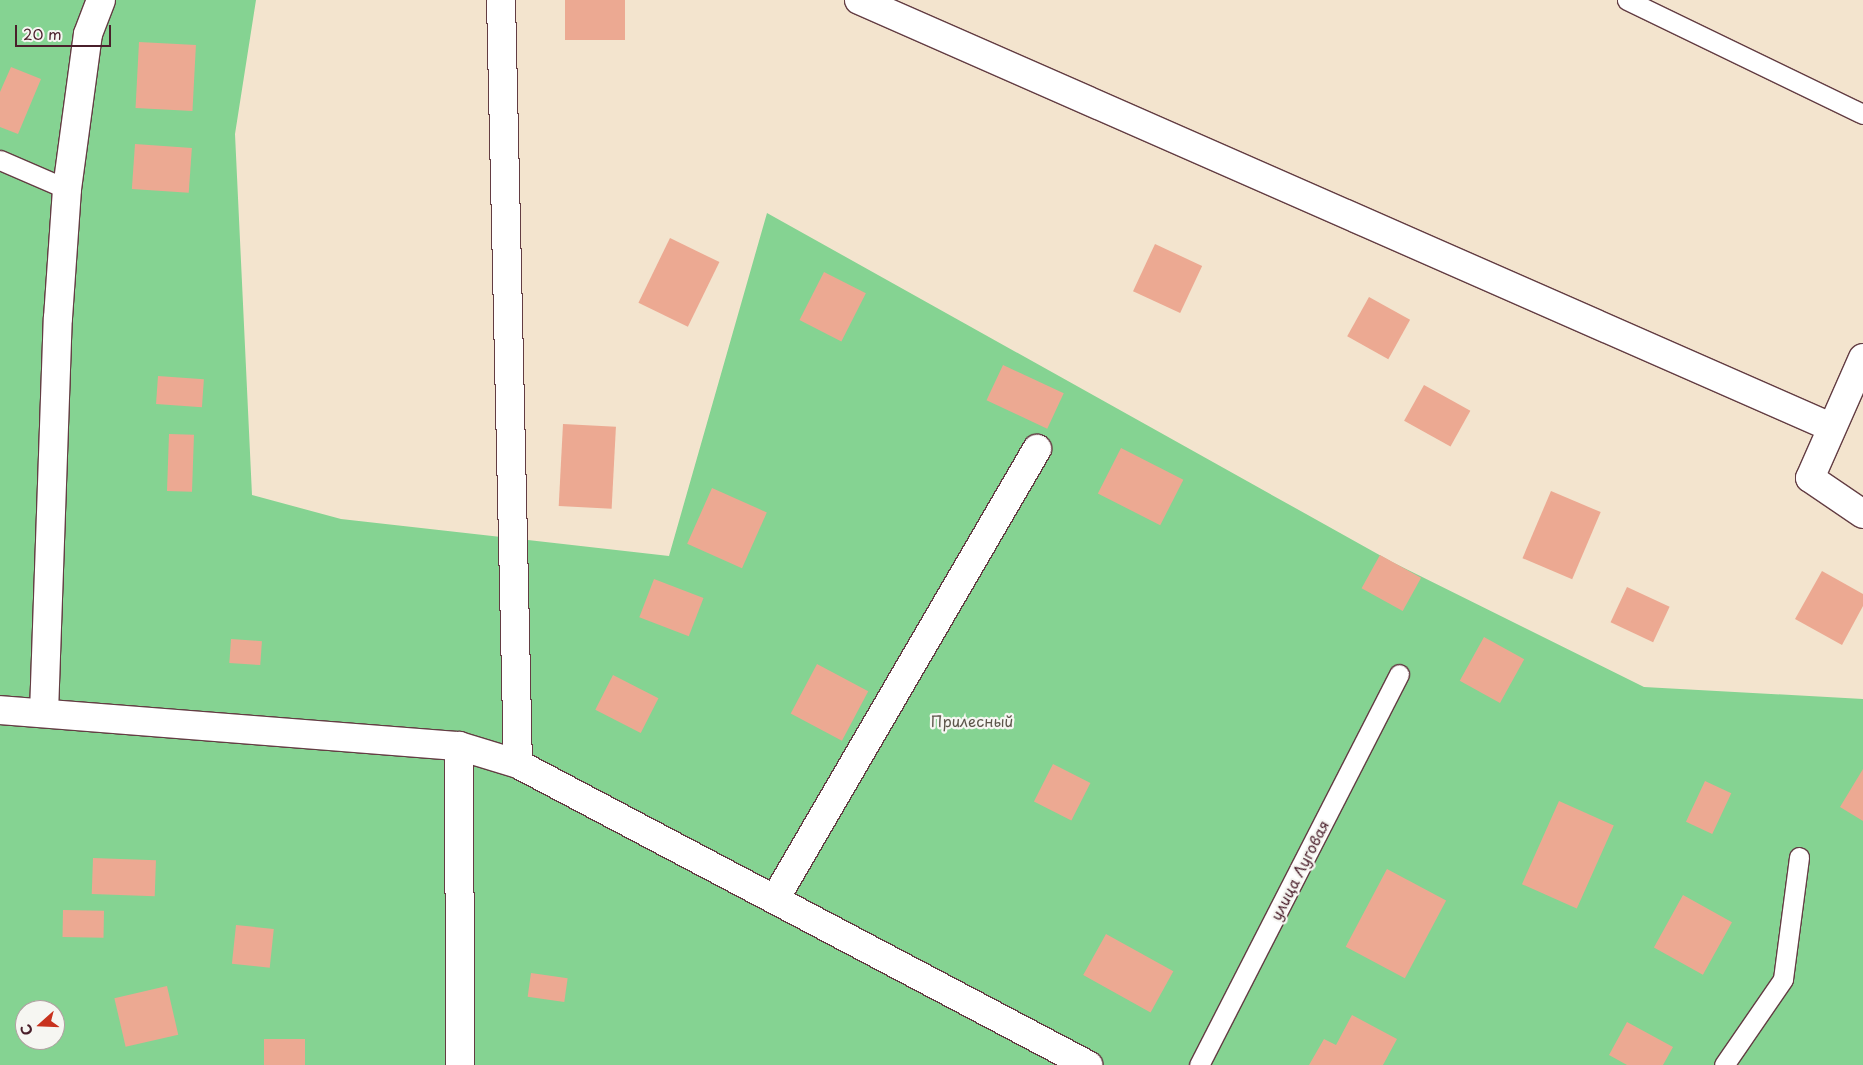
<!DOCTYPE html>
<meta charset="utf-8">
<style>
body{margin:0}
#map{position:relative;width:1863px;height:1065px;overflow:hidden;background:#f3e4ce;font-family:"Playpen Sans",sans-serif}
div>[style]{position:absolute}
.green>*{inset:0;background:#85d392}
.building>*{inset:0;background:#eca992;transform-origin:0 0}
.roads{filter:drop-shadow(1px 0 #633d43) drop-shadow(-1px 0 #633d43) drop-shadow(0 1px #633d43) drop-shadow(0 -1px #633d43)}
.service>*{height:19px;margin:-9.5px;padding:0 9.5px;transform-origin:9.5px;border-radius:9.5px;background:#fff}
.minor>*{height:28px;margin:-14px;padding:0 14px;transform-origin:14px;border-radius:14px;background:#fff}
span{translate:-50% -50%;white-space:nowrap;text-align:center;line-height:1.15;-webkit-text-stroke:4.5px #f6f6f2;paint-order:stroke}
.park-label{font-size:15px;color:#5c554a}
.street-label{font-size:15px;color:#4a1f2b}
.north{position:absolute;left:15px;top:1000px;width:50px;height:50px;box-sizing:border-box;background:#f6f6f2;border:1px solid #b1a0a2;border-radius:50%;rotate:250deg;font-size:14px;font-weight:700;line-height:20px;text-align:center;color:#4a1f2b}
.north::after{content:'';display:block;margin:auto;width:18px;height:22px;background:#c8321e;clip-path:polygon(50% 0,100% 100%,50% 72%,0 100%)}
.scale{position:absolute;left:15px;top:25px;width:96px;height:22px;box-sizing:border-box;border:2px solid #4a1f2b;border-top:0;padding-left:6px;font-size:15px;line-height:18px;white-space:nowrap;color:#4a1f2b;-webkit-text-stroke:4px #f6f6f2;paint-order:stroke}
</style>
<div id="map">
<div class="green">
<i style="clip-path:polygon(evenodd,0 0,256px 0,235px 134px,252px 495px,341px 519px,669px 556px,767px 213px,1392px 562px,1644px 687px,1863px 699px,1863px 1065px,0 1065px,0 0,25px 1010px,55px 1010px,55px 1040px,25px 1040px,25px 1010px)"></i>
</div>
<div class="building">
<i style="left:565px;top:0;width:60px;height:40px"></i>
<i style="left:139px;top:42px;width:57px;height:66px;rotate:3deg"></i>
<i style="clip-path:polygon(11px 67px,41px 79px,18px 134px,0 127px,0 92px)"></i>
<i style="left:135px;top:144px;width:57px;height:45px;rotate:4deg"></i>
<i style="left:670px;top:238px;width:55px;height:72px;rotate:26deg"></i>
<i style="left:1155px;top:244px;width:52px;height:52px;rotate:25deg"></i>
<i style="left:824px;top:272px;width:47px;height:54px;rotate:27deg"></i>
<i style="left:1369px;top:297px;width:47px;height:45px;rotate:29deg"></i>
<i style="left:1003px;top:365px;width:67px;height:39px;rotate:25deg"></i>
<i style="left:158px;top:376px;width:46px;height:28px;rotate:4deg"></i>
<i style="left:1424px;top:385px;width:53px;height:41px;rotate:29deg"></i>
<i style="left:563px;top:424px;width:53px;height:82px;rotate:3deg"></i>
<i style="left:169px;top:434px;width:25px;height:57px;rotate:2deg"></i>
<i style="left:1121px;top:448px;width:70px;height:51px;rotate:27deg"></i>
<i style="left:712px;top:488px;width:60px;height:61px;rotate:24deg"></i>
<i style="left:1551px;top:491px;width:54px;height:73px;rotate:23deg"></i>
<i style="left:1380px;top:555px;width:47px;height:38px;rotate:29deg"></i>
<i style="clip-path:polygon(1822px 571px,1863px 594px,1863px 606px,1842px 645px,1795px 619px)"></i>
<i style="left:654px;top:579px;width:53px;height:41px;rotate:21deg"></i>
<i style="left:1627px;top:587px;width:47px;height:39px;rotate:25deg"></i>
<i style="left:1484px;top:637px;width:46px;height:50px;rotate:29deg"></i>
<i style="left:231px;top:639px;width:31px;height:24px;rotate:4deg"></i>
<i style="left:817px;top:664px;width:58px;height:56px;rotate:28deg"></i>
<i style="left:613px;top:675px;width:51px;height:39px;rotate:27deg"></i>
<i style="left:1053px;top:764px;width:42px;height:42px;rotate:27deg"></i>
<i style="clip-path:polygon(1863px 769px,1863px 821px,1840px 807px)"></i>
<i style="left:1705px;top:781px;width:29px;height:45px;rotate:25deg"></i>
<i style="left:1559px;top:801px;width:60px;height:91px;rotate:24deg"></i>
<i style="left:93px;top:858px;width:63px;height:36px;rotate:2deg"></i>
<i style="left:1387px;top:869px;width:67px;height:88px;rotate:28deg"></i>
<i style="left:1683px;top:895px;width:56px;height:60px;rotate:29deg"></i>
<i style="left:63px;top:910px;width:41px;height:27px;rotate:1deg"></i>
<i style="left:236px;top:925px;width:38px;height:39px;rotate:6deg"></i>
<i style="left:1106px;top:934px;width:77px;height:47px;rotate:29deg"></i>
<i style="left:531px;top:973px;width:37px;height:24px;rotate:8deg"></i>
<i style="left:167px;top:986px;width:50px;height:54px;rotate:77deg"></i>
<i style="clip-path:polygon(1352px 1015px,1397px 1039px,1383px 1065px,1309px 1065px,1324px 1039px,1336px 1045px)"></i>
<i style="clip-path:polygon(1627px 1022px,1673px 1047px,1663px 1065px,1627px 1065px,1609px 1055px)"></i>
<i style="left:264px;top:1039px;width:41px;height:26px"></i>
</div>
<div class="roads">
<div class="service">
<i style="left:1627px;top:0;width:262px;rotate:25.8deg"></i>
<i style="left:0;top:160px;width:73px;rotate:23.4deg"></i>
<i style="left:1199px;top:1065px;width:439px;rotate:-62.9deg"></i>
<i style="left:1724px;top:1065px;width:104px;rotate:-55.5deg"></i>
<i style="left:1783px;top:979px;width:123px;rotate:-82.5deg"></i>
</div>
<div class="minor">
<i style="left:501px;top:0;width:764px;rotate:88.73deg"></i>
<i style="left:859px;top:0;width:1062px;rotate:23.72deg"></i>
<i style="left:1863px;top:358px;width:131px;rotate:113.8deg"></i>
<i style="left:1810px;top:478px;width:64px;rotate:34.2deg"></i>
<i style="left:0;top:710px;width:460px;rotate:4.5deg"></i>
<i style="left:459px;top:746px;width:62px;rotate:17deg"></i>
<i style="left:518px;top:764px;width:645px;rotate:27.84deg"></i>
<i style="left:44px;top:713px;width:395px;rotate:-88deg"></i>
<i style="left:58px;top:318px;width:129px;rotate:-86deg"></i>
<i style="left:67px;top:189px;width:156px;rotate:-82.3deg"></i>
<i style="left:88px;top:34px;width:36px;rotate:-69deg"></i>
<i style="left:459px;top:746px;width:319px;rotate:89.8deg"></i>
<i style="left:775px;top:899px;width:521px;rotate:-59.79deg"></i>
</div>
</div>
<div class="park-label">
<span style="left:972px;top:721px">Прилесный</span>
</div>
<div class="street-label">
<span style="left:1299px;top:870px;rotate:-63deg">улица Луговая</span>
</div>
<div class="north">С</div>
<div class="scale">20 m</div>
</div>
